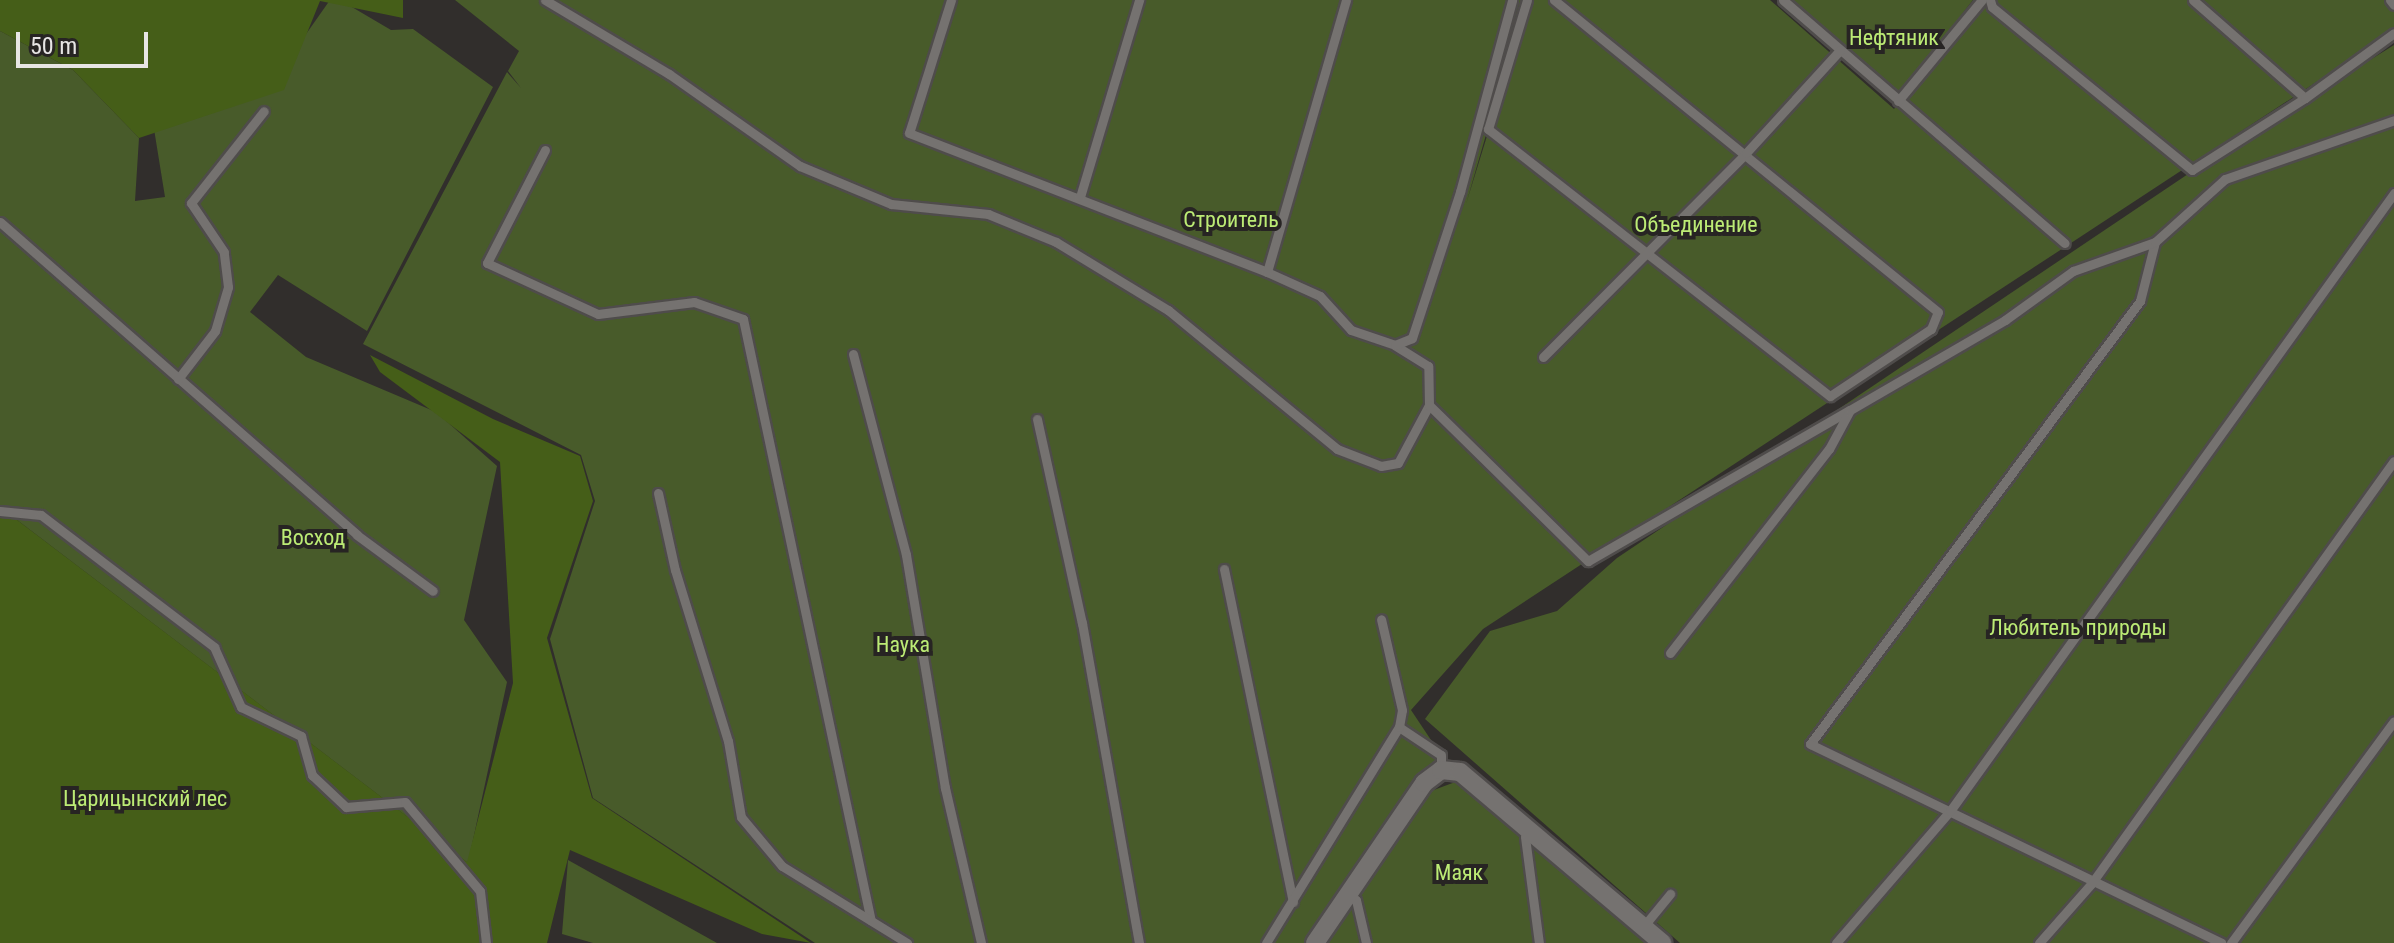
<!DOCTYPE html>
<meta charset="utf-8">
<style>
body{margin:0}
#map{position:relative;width:2394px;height:943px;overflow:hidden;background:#312e2c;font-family:"Roboto Condensed",sans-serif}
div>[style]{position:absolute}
.green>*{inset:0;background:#485b2a}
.forest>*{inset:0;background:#455e18}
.roads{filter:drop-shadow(2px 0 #4f4c4b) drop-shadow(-2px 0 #4f4c4b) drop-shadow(0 2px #4f4c4b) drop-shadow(0 -2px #4f4c4b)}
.service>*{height:9px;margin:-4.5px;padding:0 4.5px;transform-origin:4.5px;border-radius:4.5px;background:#757270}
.minor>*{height:18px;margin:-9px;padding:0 9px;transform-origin:9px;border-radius:9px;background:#757270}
span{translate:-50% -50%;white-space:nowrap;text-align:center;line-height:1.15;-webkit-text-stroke:8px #272423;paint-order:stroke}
.park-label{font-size:22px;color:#bceb75}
.scale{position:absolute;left:16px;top:32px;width:132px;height:36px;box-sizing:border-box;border:4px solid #e7e5e4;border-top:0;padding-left:10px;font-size:24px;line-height:28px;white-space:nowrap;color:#e7e5e4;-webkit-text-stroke:6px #272423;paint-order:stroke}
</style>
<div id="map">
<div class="green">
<i style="clip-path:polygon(330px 0,340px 0,391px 30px,413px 29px,493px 87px,367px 331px,278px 275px,250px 312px,306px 357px,436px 412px,497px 466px,464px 620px,507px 682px,468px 863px,0 507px,0 31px,73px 70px,139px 138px,135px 201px,165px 197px,154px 129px,285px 64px)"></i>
<i style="clip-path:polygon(455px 0,1525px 0,1466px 204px,1529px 0,1770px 0,1894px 109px,1983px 0,2394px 0,2394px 31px,1483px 629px,1411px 710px,1441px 755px,1307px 943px,815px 943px,593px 798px,550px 639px,595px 501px,581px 455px,363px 344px,507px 72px,521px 88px,508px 71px,519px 51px)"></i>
<i style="clip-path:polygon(1790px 0,1973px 0,1899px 95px)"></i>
<i style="clip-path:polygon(2394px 45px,2394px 943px,1680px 943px,1425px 719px,1490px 631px,1557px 611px,1617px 558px,2197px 168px)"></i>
<i style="clip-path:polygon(1458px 781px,1525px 837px,1646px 943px,1325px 943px,1431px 791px)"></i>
<i style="clip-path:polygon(568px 860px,717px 943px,593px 943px,562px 934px)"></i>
</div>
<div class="forest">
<i style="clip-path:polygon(0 0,403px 0,403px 18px,320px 1px,284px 90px,139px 138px,73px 70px,0 31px)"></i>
<i style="clip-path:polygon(370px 355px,493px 419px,580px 456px,593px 501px,547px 638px,592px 798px,811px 943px,762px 934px,570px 850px,547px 943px,0 943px,0 507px,467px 862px,513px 683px,500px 462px,380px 372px)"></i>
</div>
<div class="roads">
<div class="service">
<i style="left:545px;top:0;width:144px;rotate:30.8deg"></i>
<i style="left:669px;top:74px;width:160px;rotate:35.1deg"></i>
<i style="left:800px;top:166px;width:99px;rotate:22.7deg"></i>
<i style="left:891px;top:204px;width:98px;rotate:5.9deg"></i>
<i style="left:988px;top:214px;width:74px;rotate:22.4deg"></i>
<i style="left:1056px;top:242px;width:131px;rotate:31.3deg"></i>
<i style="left:1168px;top:310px;width:219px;rotate:39.4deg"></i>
<i style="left:1337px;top:449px;width:47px;rotate:21.1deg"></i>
<i style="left:1381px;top:466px;width:17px;rotate:-10deg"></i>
<i style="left:1398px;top:463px;width:66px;rotate:-61.9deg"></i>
<i style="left:1429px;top:405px;width:39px;rotate:-91deg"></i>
<i style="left:1428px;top:366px;width:39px;rotate:-148deg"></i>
<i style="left:951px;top:0;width:139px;rotate:107.5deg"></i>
<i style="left:909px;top:133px;width:384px;rotate:21.2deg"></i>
<i style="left:1267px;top:272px;width:58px;rotate:24.4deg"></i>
<i style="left:1320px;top:296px;width:46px;rotate:47.6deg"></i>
<i style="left:1351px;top:330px;width:46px;rotate:18.8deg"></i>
<i style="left:1395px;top:345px;width:18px;rotate:-22deg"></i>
<i style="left:1412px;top:338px;width:154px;rotate:-71.8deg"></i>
<i style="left:1460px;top:192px;width:199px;rotate:-74.8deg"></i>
<i style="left:1527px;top:0;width:135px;rotate:106.8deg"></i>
<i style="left:1488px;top:129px;width:434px;rotate:38deg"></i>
<i style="left:1830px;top:396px;width:121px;rotate:-33.6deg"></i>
<i style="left:1931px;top:329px;width:18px;rotate:-68deg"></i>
<i style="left:1938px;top:312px;width:495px;rotate:-140.9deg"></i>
<i style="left:1783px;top:0;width:372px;rotate:40.8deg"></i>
<i style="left:1990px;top:0;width:7px;rotate:74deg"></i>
<i style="left:1992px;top:7px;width:258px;rotate:39.2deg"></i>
<i style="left:2192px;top:170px;width:134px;rotate:-32.5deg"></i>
<i style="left:2193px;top:0;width:149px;rotate:41.2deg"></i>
<i style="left:2305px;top:98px;width:110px;rotate:-36.1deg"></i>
<i style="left:2390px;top:0;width:6px;rotate:51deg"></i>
<i style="left:1898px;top:101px;width:131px;rotate:-50.3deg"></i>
<i style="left:545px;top:150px;width:127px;rotate:117.2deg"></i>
<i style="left:487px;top:263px;width:122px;rotate:24.7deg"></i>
<i style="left:598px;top:314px;width:97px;rotate:-7.1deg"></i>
<i style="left:694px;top:302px;width:52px;rotate:19.1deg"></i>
<i style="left:743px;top:319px;width:615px;rotate:78deg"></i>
<i style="left:1080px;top:197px;width:206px;rotate:-73.3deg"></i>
<i style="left:0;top:222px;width:475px;rotate:41.2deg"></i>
<i style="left:357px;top:535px;width:94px;rotate:36.4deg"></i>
<i style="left:2155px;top:242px;width:61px;rotate:104.3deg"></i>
<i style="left:2140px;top:301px;width:552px;rotate:126.68deg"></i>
<i style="left:1810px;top:744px;width:457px;rotate:25.8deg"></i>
<i style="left:1267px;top:272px;width:283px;rotate:-73.8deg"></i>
<i style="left:853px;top:354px;width:208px;rotate:75.2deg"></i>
<i style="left:906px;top:555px;width:236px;rotate:80.5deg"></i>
<i style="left:945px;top:788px;width:159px;rotate:76.9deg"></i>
<i style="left:1543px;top:357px;width:288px;rotate:-45.1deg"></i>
<i style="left:1746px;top:153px;width:139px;rotate:-47.6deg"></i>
<i style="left:178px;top:379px;width:61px;rotate:-52.4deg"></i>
<i style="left:215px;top:331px;width:46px;rotate:-73.5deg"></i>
<i style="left:228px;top:287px;width:35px;rotate:-97deg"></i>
<i style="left:224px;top:252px;width:59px;rotate:-124deg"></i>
<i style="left:191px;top:203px;width:117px;rotate:-51.6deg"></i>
<i style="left:1429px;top:405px;width:223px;rotate:44.5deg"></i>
<i style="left:1588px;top:561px;width:302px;rotate:-30deg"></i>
<i style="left:1037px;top:419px;width:209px;rotate:77.6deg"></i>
<i style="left:1082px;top:623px;width:325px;rotate:79.9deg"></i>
<i style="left:658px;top:493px;width:79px;rotate:77.6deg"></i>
<i style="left:675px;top:570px;width:179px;rotate:72.8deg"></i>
<i style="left:728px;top:741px;width:77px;rotate:80.3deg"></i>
<i style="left:741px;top:817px;width:64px;rotate:50.1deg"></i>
<i style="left:782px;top:866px;width:147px;rotate:31.6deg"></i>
<i style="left:0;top:511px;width:41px;rotate:5.6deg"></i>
<i style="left:41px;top:515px;width:218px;rotate:37.3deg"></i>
<i style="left:214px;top:647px;width:66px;rotate:65.8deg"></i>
<i style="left:241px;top:707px;width:67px;rotate:25.8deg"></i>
<i style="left:301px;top:736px;width:41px;rotate:74.2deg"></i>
<i style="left:312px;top:775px;width:47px;rotate:43.3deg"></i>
<i style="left:346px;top:807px;width:59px;rotate:-4.8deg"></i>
<i style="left:405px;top:802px;width:116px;rotate:49.9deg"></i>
<i style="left:480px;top:891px;width:52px;rotate:83.4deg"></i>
<i style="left:1224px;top:569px;width:340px;rotate:78.3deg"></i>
<i style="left:1670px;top:653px;width:259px;rotate:-52.1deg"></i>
<i style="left:1829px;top:449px;width:44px;rotate:-61.7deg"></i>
<i style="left:1850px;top:410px;width:179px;rotate:-30.1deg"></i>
<i style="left:2005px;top:320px;width:84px;rotate:-35.8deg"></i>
<i style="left:2073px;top:271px;width:87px;rotate:-19.5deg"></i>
<i style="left:2155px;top:242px;width:94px;rotate:-42deg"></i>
<i style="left:2225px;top:179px;width:179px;rotate:-19.2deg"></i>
<i style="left:1399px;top:727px;width:50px;rotate:33.7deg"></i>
<i style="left:1441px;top:755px;width:15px;rotate:90deg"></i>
<i style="left:1531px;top:831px;width:8px;rotate:135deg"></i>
<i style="left:1525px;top:837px;width:107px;rotate:82.5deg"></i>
<i style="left:1349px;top:896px;width:8px;rotate:30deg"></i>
<i style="left:1356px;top:900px;width:44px;rotate:76.9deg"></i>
<i style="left:1643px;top:927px;width:43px;rotate:-50.7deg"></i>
<i style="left:1266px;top:943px;width:254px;rotate:-58.4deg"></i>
<i style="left:1399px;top:727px;width:17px;rotate:-80deg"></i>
<i style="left:1402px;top:710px;width:93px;rotate:-103deg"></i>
<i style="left:1836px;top:943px;width:174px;rotate:-49.2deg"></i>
<i style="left:1950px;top:811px;width:761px;rotate:-54.3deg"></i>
<i style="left:2039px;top:943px;width:79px;rotate:-48.6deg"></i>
<i style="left:2091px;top:884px;width:520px;rotate:-54.39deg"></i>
<i style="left:2231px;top:943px;width:275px;rotate:-53.7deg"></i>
</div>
<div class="minor">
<i style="left:1315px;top:943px;width:194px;rotate:-55.7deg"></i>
<i style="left:1424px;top:783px;width:21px;rotate:-37deg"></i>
<i style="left:1441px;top:770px;width:19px;rotate:6deg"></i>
<i style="left:1460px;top:772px;width:265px;rotate:40.2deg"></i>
</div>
</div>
<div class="park-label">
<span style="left:1894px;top:38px">Нефтяник</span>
<span style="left:1231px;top:220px">Строитель</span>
<span style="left:1696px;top:225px">Объединение</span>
<span style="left:313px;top:538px">Восход</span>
<span style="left:2078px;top:628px">Любитель природы</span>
<span style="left:903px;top:645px">Наука</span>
<span style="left:145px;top:799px">Царицынский лес</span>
<span style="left:1459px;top:873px">Маяк</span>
</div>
<div class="scale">50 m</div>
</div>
